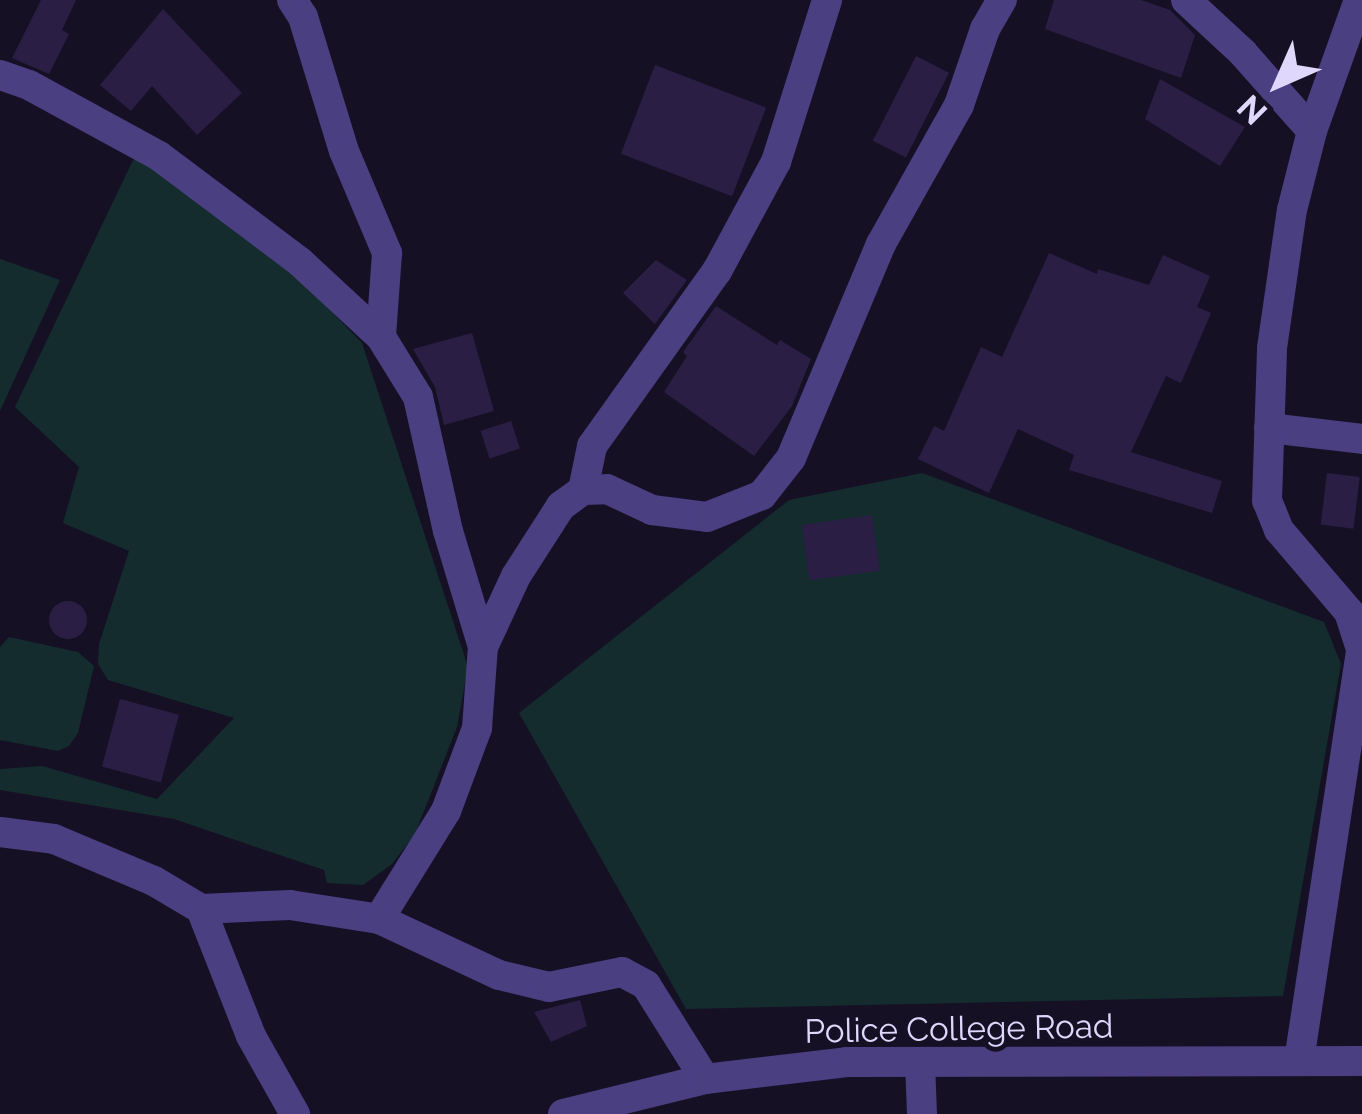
<!DOCTYPE html>
<style>
body{margin:0}
#map{position:relative;width:1362px;height:1114px;overflow:hidden;background:#161025;font-family:Raleway,sans-serif}
div>[style]{position:absolute}
.green>*{inset:0;background:#142c2e}
.building>*{inset:0;background:#2a1e44;transform-origin:0 0}
.round{border-radius:50%}
.minor>*{height:30px;margin:-15px;padding:0 15px;transform-origin:15px;border-radius:15px;background:#493f81}
span{translate:-50% -50%;white-space:nowrap;text-align:center;line-height:1.15;-webkit-text-stroke:10px #161025;paint-order:stroke}
.street-label{font-size:33px;color:#e0d7fc}
.north{position:absolute;left:1218px;top:24px;width:120px;height:120px;-webkit-text-stroke:9px #161025;paint-order:stroke;rotate:225deg;font-size:33px;font-weight:700;line-height:48px;text-align:center;color:#e0d7fc}
.north::after{content:'';display:block;margin:auto;width:42px;height:54px;background:#e0d7fc;clip-path:polygon(50% 0,100% 100%,50% 72%,0 100%)}
</style>
<div id="map">
<div class="green">
<i style="clip-path:polygon(134px 158px,169px 175px,296px 275px,362px 343px,468px 667px,457px 727px,415px 834px,392px 864px,363px 885px,327px 883px,324px 870px,174px 819px,0 790px,0 769px,42px 766px,157px 799px,234px 718px,108px 680px,98px 664px,99px 644px,129px 551px,63px 523px,79px 467px,15px 407px)"></i>
<i style="clip-path:polygon(0 259px,60px 280px,0 411px)"></i>
<i style="clip-path:polygon(922px 473px,1324px 622px,1341px 664px,1283px 996px,686px 1009px,519px 713px,789px 500px)"></i>
<i style="clip-path:polygon(9px 637px,78px 652px,94px 666px,78px 733px,69px 746px,58px 751px,0 740px,0 647px)"></i>
</div>
<div class="building">
<i style="clip-path:polygon(41px 0,76px 0,62px 30px,69px 34px,49px 74px,12px 58px)"></i>
<i style="clip-path:polygon(1054px 0,1141px 0,1170px 10px,1195px 35px,1181px 78px,1045px 29px)"></i>
<i style="clip-path:polygon(163px 9px,242px 93px,197px 135px,152px 86px,131px 111px,100px 85px)"></i>
<i style="left:916px;top:56px;width:37px;height:95px;rotate:27deg"></i>
<i style="left:655px;top:65px;width:119px;height:95px;rotate:21deg"></i>
<i style="clip-path:polygon(1160px 79px,1245px 127px,1220px 166px,1145px 119px)"></i>
<i style="clip-path:polygon(1049px 253px,1097px 274px,1098px 269px,1149px 285px,1163px 255px,1210px 276px,1197px 307px,1211px 313px,1181px 383px,1166px 376px,1131px 452px,1222px 481px,1212px 513px,1069px 470px,1074px 455px,1018px 429px,989px 493px,918px 459px,934px 426px,944px 431px,981px 347px,1002px 357px)"></i>
<i style="clip-path:polygon(656px 260px,687px 280px,655px 324px,623px 293px)"></i>
<i style="clip-path:polygon(716px 306px,777px 345px,780px 340px,811px 359px,792px 406px,754px 456px,664px 392px,687px 356px,683px 352px)"></i>
<i style="clip-path:polygon(472px 333px,494px 411px,444px 425px,435px 387px,413px 349px)"></i>
<i style="left:511px;top:421px;width:29px;height:32px;rotate:72deg"></i>
<i style="left:1327px;top:473px;width:33px;height:52px;rotate:7deg"></i>
<i style="left:872px;top:515px;width:56px;height:71px;rotate:82deg"></i>
<i class="round" style="left:49px;top:601px;width:38px;height:38px"></i>
<i style="left:120px;top:699px;width:61px;height:70px;rotate:15deg"></i>
<i style="clip-path:polygon(580px 1000px,587px 1026px,551px 1042px,534px 1012px)"></i>
</div>
<div class="minor">
<i style="left:292px;top:0;width:20px;rotate:57deg"></i>
<i style="left:303px;top:17px;width:140px;rotate:73deg"></i>
<i style="left:344px;top:151px;width:111px;rotate:67.1deg"></i>
<i style="left:387px;top:253px;width:84px;rotate:94.1deg"></i>
<i style="left:1186px;top:0;width:78px;rotate:42.9deg"></i>
<i style="left:1243px;top:53px;width:104px;rotate:48.5deg"></i>
<i style="left:0;top:75px;width:31px;rotate:19deg"></i>
<i style="left:29px;top:85px;width:148px;rotate:28.6deg"></i>
<i style="left:159px;top:156px;width:176px;rotate:36.9deg"></i>
<i style="left:300px;top:262px;width:110px;rotate:42.8deg"></i>
<i style="left:381px;top:337px;width:70px;rotate:58.3deg"></i>
<i style="left:418px;top:397px;width:137px;rotate:77.4deg"></i>
<i style="left:448px;top:531px;width:121px;rotate:73.2deg"></i>
<i style="left:1269px;top:428px;width:94px;rotate:6.7deg"></i>
<i style="left:583px;top:490px;width:45px;rotate:-78.4deg"></i>
<i style="left:592px;top:446px;width:215px;rotate:-54.5deg"></i>
<i style="left:717px;top:271px;width:124px;rotate:-61.6deg"></i>
<i style="left:776px;top:162px;width:170px;rotate:-72.5deg"></i>
<i style="left:0;top:832px;width:54px;rotate:7.4deg"></i>
<i style="left:54px;top:839px;width:108px;rotate:22.8deg"></i>
<i style="left:154px;top:881px;width:55px;rotate:30.8deg"></i>
<i style="left:201px;top:909px;width:136px;rotate:68.5deg"></i>
<i style="left:251px;top:1036px;width:90px;rotate:60.6deg"></i>
<i style="left:201px;top:909px;width:89px;rotate:-2.6deg"></i>
<i style="left:290px;top:905px;width:90px;rotate:8.9deg"></i>
<i style="left:379px;top:919px;width:127px;rotate:-58.2deg"></i>
<i style="left:446px;top:811px;width:89px;rotate:-69.5deg"></i>
<i style="left:477px;top:728px;width:81px;rotate:-85.8deg"></i>
<i style="left:483px;top:647px;width:78px;rotate:-65.1deg"></i>
<i style="left:516px;top:576px;width:83px;rotate:-57.3deg"></i>
<i style="left:561px;top:506px;width:27px;rotate:-36deg"></i>
<i style="left:583px;top:490px;width:24px;rotate:-2deg"></i>
<i style="left:607px;top:489px;width:50px;rotate:25deg"></i>
<i style="left:652px;top:510px;width:55px;rotate:7.3deg"></i>
<i style="left:707px;top:517px;width:59px;rotate:-21.8deg"></i>
<i style="left:762px;top:495px;width:47px;rotate:-51.9deg"></i>
<i style="left:791px;top:458px;width:232px;rotate:-67.2deg"></i>
<i style="left:881px;top:244px;width:159px;rotate:-60.7deg"></i>
<i style="left:959px;top:105px;width:80px;rotate:-71.1deg"></i>
<i style="left:985px;top:29px;width:34px;rotate:-60deg"></i>
<i style="left:379px;top:919px;width:132px;rotate:25deg"></i>
<i style="left:499px;top:975px;width:51px;rotate:13.5deg"></i>
<i style="left:549px;top:987px;width:75px;rotate:-11.6deg"></i>
<i style="left:622px;top:972px;width:27px;rotate:28deg"></i>
<i style="left:646px;top:985px;width:111px;rotate:57.9deg"></i>
<i style="left:1299px;top:1061px;width:417px;rotate:-81.4deg"></i>
<i style="left:1361px;top:649px;width:39px;rotate:-108deg"></i>
<i style="left:1349px;top:612px;width:108px;rotate:-130.5deg"></i>
<i style="left:1279px;top:530px;width:31px;rotate:-112deg"></i>
<i style="left:1267px;top:501px;width:153px;rotate:-88.1deg"></i>
<i style="left:1272px;top:348px;width:139px;rotate:-81.8deg"></i>
<i style="left:1292px;top:210px;width:81px;rotate:-75.8deg"></i>
<i style="left:1312px;top:131px;width:139px;rotate:-70.3deg"></i>
<i style="left:920px;top:1062px;width:52px;rotate:87.8deg"></i>
<i style="left:563px;top:1114px;width:146px;rotate:-13.8deg"></i>
<i style="left:705px;top:1079px;width:143px;rotate:-6.8deg"></i>
<i style="left:847px;top:1062px;width:515px;rotate:-0.11deg"></i>
</div>
<div class="street-label">
<span style="left:959px;top:1029px;rotate:-1deg">Police College Road</span>
</div>
<div class="north">N</div>
</div>
